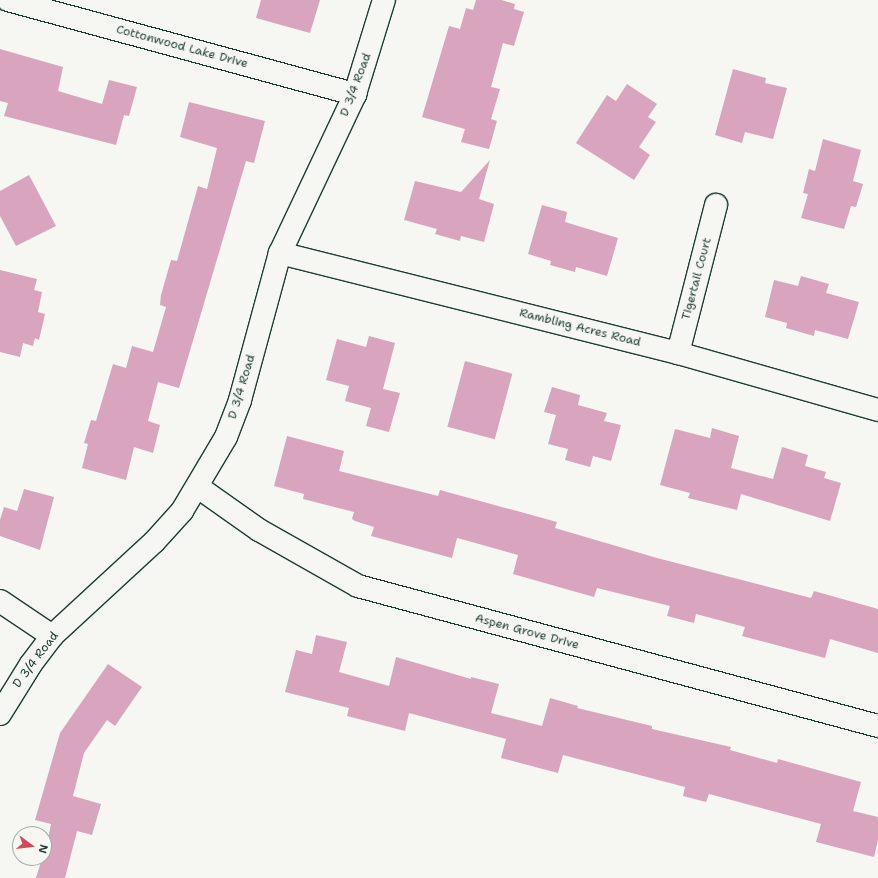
<!DOCTYPE html>
<style>
body{margin:0}
#map{position:relative;width:878px;height:878px;overflow:hidden;background:#f6f6f2;font-family:"Shantell Sans",sans-serif}
div>[style]{position:absolute}
.building>*{inset:0;background:#d9a4be;transform-origin:0 0}
.roads{filter:drop-shadow(1px 0 #1f3d34) drop-shadow(-1px 0 #1f3d34) drop-shadow(0 1px #1f3d34) drop-shadow(0 -1px #1f3d34)}
.minor>*{height:22px;margin:-11px;padding:0 11px;transform-origin:11px;border-radius:11px;background:#f6f6f2}
span{translate:-50% -50%;white-space:nowrap;text-align:center;line-height:1.15;-webkit-text-stroke:3px #f6f6f2;paint-order:stroke}
.street-label{font-size:12px;color:#1f3d34}
.north{position:absolute;left:12px;top:826px;width:40px;height:40px;box-sizing:border-box;background:#f6f6f2;border:1px solid #a0aca6;border-radius:50%;rotate:105deg;font-size:11px;font-weight:700;line-height:16px;text-align:center;color:#1f3d34}
.north::after{content:'';display:block;margin:auto;width:14px;height:18px;background:#d1495b;clip-path:polygon(50% 0,100% 100%,50% 72%,0 100%)}
</style>
<div id="map">
<div class="building">
<i style="clip-path:polygon(261px 0,320px 0,310px 33px,256px 18px)"></i>
<i style="clip-path:polygon(476px 0,501px 0,515px 4px,514px 9px,524px 12px,514px 46px,503px 43px,491px 87px,500px 89px,491px 119px,497px 121px,489px 149px,461px 142px,465px 129px,422px 117px,449px 26px,460px 29px,466px 8px,473px 10px)"></i>
<i style="clip-path:polygon(0 49px,63px 67px,58px 91px,102px 104px,109px 80px,137px 87px,129px 116px,124px 115px,116px 145px,4px 116px,8px 103px,0 101px)"></i>
<i style="clip-path:polygon(733px 69px,766px 78px,765px 83px,787px 88px,773px 139px,745px 132px,742px 143px,715px 135px)"></i>
<i style="clip-path:polygon(627px 84px,657px 104px,648px 117px,656px 122px,639px 147px,650px 155px,634px 180px,576px 143px,607px 95px,616px 101px)"></i>
<i style="clip-path:polygon(189px 102px,265px 121px,254px 163px,246px 161px,179px 388px,158px 382px,148px 421px,160px 425px,153px 453px,134px 447px,126px 480px,82px 468px,88px 444px,84px 443px,91px 420px,96px 421px,113px 364px,126px 368px,132px 346px,153px 352px,166px 307px,160px 305px,161px 295px,171px 260px,177px 261px,198px 186px,207px 189px,217px 148px,180px 137px)"></i>
<i style="clip-path:polygon(823px 139px,861px 150px,853px 181px,863px 184px,856px 207px,851px 206px,844px 229px,801px 218px,808px 194px,803px 193px,809px 169px,815px 171px)"></i>
<i style="clip-path:polygon(490px 160px,479px 199px,494px 204px,484px 242px,461px 236px,460px 241px,435px 234px,437px 229px,404px 220px,415px 181px,461px 192px)"></i>
<i style="clip-path:polygon(29px 175px,56px 226px,16px 246px,0 216px,0 191px)"></i>
<i style="clip-path:polygon(542px 205px,567px 212px,565px 222px,618px 238px,607px 276px,576px 267px,575px 272px,550px 265px,551px 261px,528px 254px)"></i>
<i style="clip-path:polygon(0 270px,37px 279px,34px 290px,42px 292px,38px 312px,45px 314px,39px 340px,35px 338px,33px 346px,23px 343px,20px 357px,0 352px)"></i>
<i style="clip-path:polygon(801px 276px,829px 284px,826px 293px,859px 302px,848px 339px,815px 330px,814px 336px,786px 328px,787px 323px,765px 317px,774px 280px,798px 286px)"></i>
<i style="clip-path:polygon(369px 336px,395px 343px,383px 389px,400px 393px,389px 432px,366px 426px,371px 408px,345px 401px,349px 386px,326px 380px,337px 339px,366px 347px)"></i>
<i style="left:465px;top:361px;width:49px;height:68px;rotate:15deg"></i>
<i style="clip-path:polygon(552px 387px,580px 395px,578px 405px,607px 413px,604px 421px,621px 425px,611px 461px,593px 456px,590px 467px,565px 460px,568px 449px,548px 444px,556px 415px,544px 412px)"></i>
<i style="clip-path:polygon(712px 428px,739px 436px,731px 468px,773px 479px,782px 447px,808px 455px,805px 466px,826px 472px,824px 478px,841px 483px,830px 521px,741px 494px,737px 510px,688px 498px,690px 493px,660px 485px,675px 429px,710px 438px)"></i>
<i style="clip-path:polygon(287px 436px,344px 451px,339px 471px,438px 496px,440px 490px,557px 522px,555px 528px,657px 558px,811px 598px,814px 591px,878px 609px,878px 653px,830px 639px,825px 658px,742px 636px,745px 627px,696px 614px,694px 623px,667px 616px,670px 606px,597px 588px,594px 597px,513px 574px,518px 555px,472px 542px,457px 538px,452px 558px,371px 536px,374px 527px,355px 521px,352px 519px,354px 512px,303px 499px,304px 494px,274px 486px)"></i>
<i style="clip-path:polygon(24px 489px,54px 497px,40px 550px,0 536px,0 520px,4px 507px,17px 511px)"></i>
<i style="clip-path:polygon(316px 635px,347px 642px,339px 672px,389px 686px,396px 657px,471px 679px,471px 677px,499px 684px,491px 713px,542px 726px,550px 698px,578px 706px,577px 708px,652px 726px,652px 729px,731px 747px,730px 750px,777px 763px,778px 759px,861px 782px,853px 811px,878px 817px,878px 840px,874px 857px,816px 842px,821px 824px,709px 794px,706px 802px,683px 796px,685px 787px,563px 755px,558px 773px,501px 758px,506px 739px,409px 713px,405px 731px,347px 716px,349px 708px,285px 692px,296px 650px,312px 654px)"></i>
<i style="clip-path:polygon(108px 664px,142px 687px,115px 726px,107px 720px,84px 753px,73px 796px,101px 804px,92px 835px,77px 831px,65px 878px,36px 878px,42px 858px,44px 858px,51px 824px,35px 820px,60px 733px)"></i>
</div>
<div class="roads">
<div class="minor">
<i style="left:8px;top:0;width:360px;rotate:15.2deg"></i>
<i style="left:280px;top:253px;width:410px;rotate:14.1deg"></i>
<i style="left:678px;top:353px;width:208px;rotate:15.9deg"></i>
<i style="left:678px;top:353px;width:153px;rotate:-75.6deg"></i>
<i style="left:198px;top:487px;width:75px;rotate:35.2deg"></i>
<i style="left:259px;top:530px;width:114px;rotate:29.5deg"></i>
<i style="left:358px;top:586px;width:539px;rotate:15.07deg"></i>
<i style="left:0;top:601px;width:63px;rotate:33.9deg"></i>
<i style="left:0;top:714px;width:59px;rotate:-58.2deg"></i>
<i style="left:31px;top:664px;width:35px;rotate:-53deg"></i>
<i style="left:52px;top:636px;width:139px;rotate:-42.7deg"></i>
<i style="left:154px;top:542px;width:42px;rotate:-47.9deg"></i>
<i style="left:182px;top:511px;width:86px;rotate:-59.3deg"></i>
<i style="left:226px;top:437px;width:40px;rotate:-69deg"></i>
<i style="left:240px;top:400px;width:152px;rotate:-74.8deg"></i>
<i style="left:280px;top:253px;width:176px;rotate:-64.7deg"></i>
<i style="left:355px;top:94px;width:98px;rotate:-72.9deg"></i>
</div>
</div>
<div class="street-label">
<span style="left:182px;top:47px;rotate:15deg">Cottonwood Lake Drive</span>
<span style="left:356px;top:85px;rotate:-69deg">D 3/4 Road</span>
<span style="left:697px;top:279px;rotate:-75deg">Tigertail Court</span>
<span style="left:580px;top:328px;rotate:14deg">Rambling Acres Road</span>
<span style="left:242px;top:387px;rotate:-73deg">D 3/4 Road</span>
<span style="left:527px;top:632px;rotate:15deg">Aspen Grove Drive</span>
<span style="left:36px;top:660px;rotate:-53deg">D 3/4 Road</span>
</div>
<div class="north">N</div>
</div>
